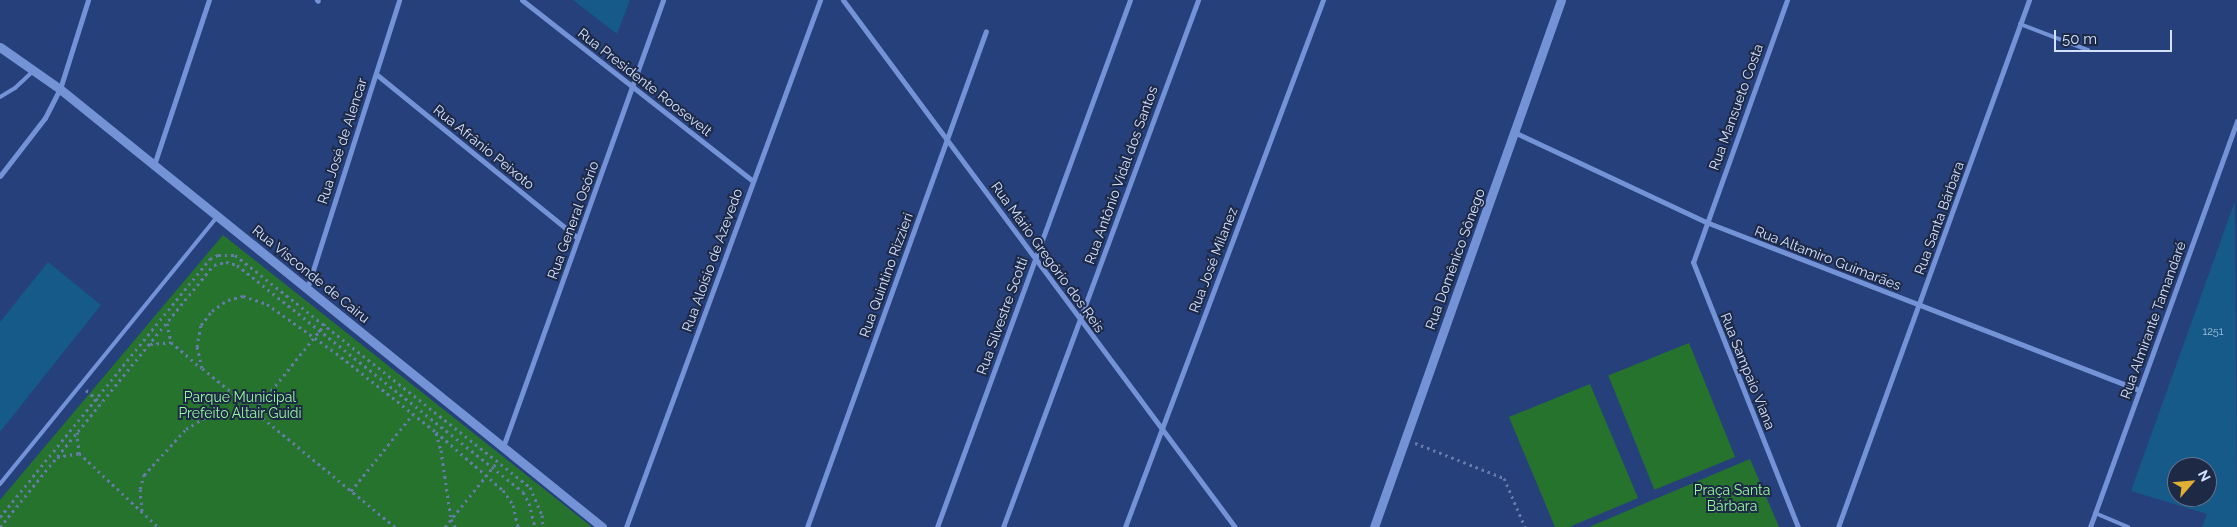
<!DOCTYPE html>
<meta charset="utf-8">
<style>
body{margin:0}
#map{position:relative;width:2237px;height:527px;overflow:hidden;background:#26407c;font-family:Raleway,sans-serif}
div>[style]{position:absolute}
.green>*{inset:0;background:#26732d;transform-origin:0 0}
.building>*{inset:0;background:#155a89}
.path>*{height:3px;margin-top:-1.5px;transform-origin:0;background:repeating-linear-gradient(90deg,#667bac 0 2.5px,transparent 0 6.5px)}
.service>*{height:4px;margin:-2px;padding:0 2px;transform-origin:2px;border-radius:2px;background:#7493d7}
.pedestrian>*{height:4.5px;margin:-2.25px;padding:0 2.25px;transform-origin:2.25px;border-radius:2.25px;background:#7493d7}
.minor>*{height:5px;margin:-2.5px;padding:0 2.5px;transform-origin:2.5px;border-radius:2.5px;background:#7493d7}
.tertiary>*{height:9px;margin:-4.5px;padding:0 4.5px;transform-origin:4.5px;border-radius:4.5px;background:#7493d7}
span{translate:-50% -50%;white-space:nowrap;text-align:center;line-height:1.15;-webkit-text-stroke:4px #1d2945;paint-order:stroke}
.number-label{font-size:11px;color:#a4bfe2}
.number-label span{-webkit-text-stroke-width:0}
.street-label{font-size:14px;color:#d3e1ff}
.park-label{font-size:14px;color:#96fa9a}
.north{position:absolute;left:2167px;top:457px;width:50px;height:50px;box-sizing:border-box;background:#1d2945;border:1px solid #66738f;border-radius:50%;rotate:63deg;font-size:14px;font-weight:700;line-height:20px;text-align:center;color:#d3e1ff}
.north::after{content:'';display:block;margin:auto;width:18px;height:22px;background:#e1af34;clip-path:polygon(50% 0,100% 100%,50% 72%,0 100%)}
.scale{position:absolute;left:2054px;top:30px;width:118px;height:22px;box-sizing:border-box;border:2px solid #d3e1ff;border-top:0;padding-left:6px;font-size:15px;line-height:18px;white-space:nowrap;color:#d3e1ff;-webkit-text-stroke:4px #1d2945;paint-order:stroke}
</style>
<div id="map">
<div class="green">
<i style="clip-path:polygon(223px 235px,592px 527px,0 527px,0 500px)"></i>
<i style="left:1689px;top:343px;width:123px;height:87px;rotate:68deg"></i>
<i style="clip-path:polygon(1590px 384px,1638px 498px,1569px 527px,1555px 527px,1509px 417px)"></i>
<i style="clip-path:polygon(1750px 459px,1779px 527px,1589px 527px)"></i>
</div>
<div class="building">
<i style="clip-path:polygon(573px 0,630px 0,617px 34px)"></i>
<i style="clip-path:polygon(evenodd,2235px 201px,2237px 527px,2202px 527px,2207px 514px,2131px 491px,2235px 201px,2177px 467px,2207px 467px,2207px 497px,2177px 497px,2177px 467px)"></i>
<i style="clip-path:polygon(48px 262px,101px 305px,0 432px,0 322px)"></i>
</div>
<div class="path">
<i style="left:167px;top:323px;width:19px;rotate:78deg"></i>
<i style="left:150px;top:344px;width:21px;rotate:-5deg"></i>
<i style="left:171px;top:342px;width:40px;rotate:41deg"></i>
<i style="left:86px;top:390px;width:20px;rotate:41deg"></i>
<i style="left:255px;top:411px;width:112px;rotate:-51.2deg"></i>
<i style="left:77px;top:432px;width:21px;rotate:85deg"></i>
<i style="left:436px;top:433px;width:18px;rotate:74deg"></i>
<i style="left:441px;top:450px;width:70px;rotate:81.8deg"></i>
<i style="left:451px;top:519px;width:9px;rotate:63deg"></i>
<i style="left:1415px;top:443px;width:96px;rotate:21.5deg"></i>
<i style="left:1504px;top:478px;width:53px;rotate:66.8deg"></i>
<i style="left:57px;top:457px;width:22px;rotate:-10deg"></i>
<i style="left:79px;top:453px;width:108px;rotate:43.1deg"></i>
<i style="left:351px;top:491px;width:99px;rotate:-51.2deg"></i>
<i style="left:142px;top:511px;width:22px;rotate:-95deg"></i>
<i style="left:140px;top:489px;width:15px;rotate:-74deg"></i>
<i style="left:144px;top:475px;width:62px;rotate:-47.6deg"></i>
<i style="left:186px;top:429px;width:23px;rotate:-31deg"></i>
<i style="left:206px;top:417px;width:29px;rotate:-8deg"></i>
<i style="left:235px;top:413px;width:28px;rotate:10deg"></i>
<i style="left:0;top:517px;width:333px;rotate:-50.9deg"></i>
<i style="left:210px;top:259px;width:9px;rotate:-27deg"></i>
<i style="left:218px;top:255px;width:17px"></i>
<i style="left:235px;top:255px;width:375px;rotate:38.2deg"></i>
<i style="left:530px;top:487px;width:30px;rotate:67deg"></i>
<i style="left:542px;top:515px;width:12px;rotate:85deg"></i>
<i style="left:0;top:527px;width:338px;rotate:-50.8deg"></i>
<i style="left:214px;top:265px;width:12px;rotate:-14deg"></i>
<i style="left:226px;top:262px;width:11px;rotate:15deg"></i>
<i style="left:237px;top:265px;width:365px;rotate:38.4deg"></i>
<i style="left:523px;top:492px;width:13px;rotate:61deg"></i>
<i style="left:529px;top:503px;width:25px;rotate:76deg"></i>
<i style="left:395px;top:527px;width:250px;rotate:-140.5deg"></i>
<i style="left:202px;top:368px;width:22px;rotate:-103deg"></i>
<i style="left:197px;top:347px;width:22px;rotate:-80deg"></i>
<i style="left:201px;top:325px;width:18px;rotate:-52deg"></i>
<i style="left:212px;top:311px;width:19px;rotate:-35deg"></i>
<i style="left:228px;top:300px;width:16px;rotate:-15deg"></i>
<i style="left:243px;top:296px;width:25px;rotate:18deg"></i>
<i style="left:267px;top:304px;width:85px;rotate:35.4deg"></i>
<i style="left:336px;top:353px;width:127px;rotate:38.3deg"></i>
<i style="left:436px;top:432px;width:89px;rotate:40.9deg"></i>
<i style="left:503px;top:490px;width:18px;rotate:56deg"></i>
<i style="left:513px;top:505px;width:23px;rotate:77deg"></i>
<i style="left:445px;top:527px;width:85px;rotate:-51.2deg"></i>
</div>
<div class="service">
<i style="left:2020px;top:24px;width:73px;rotate:20.9deg"></i>
<i style="left:0;top:97px;width:17px;rotate:-31deg"></i>
<i style="left:15px;top:88px;width:25px;rotate:-43deg"></i>
<i style="left:0;top:484px;width:345px;rotate:-50.9deg"></i>
<i style="left:2095px;top:513px;width:36px;rotate:23deg"></i>
</div>
<div class="pedestrian">
<i style="left:0;top:176px;width:73px;rotate:-52.2deg"></i>
<i style="left:45px;top:118px;width:33px;rotate:-63deg"></i>
</div>
<div class="minor">
<i style="left:317px;top:0;width:1px;rotate:45deg"></i>
<i style="left:522px;top:0;width:293px;rotate:38.1deg"></i>
<i style="left:843px;top:0;width:657px;rotate:53.36deg"></i>
<i style="left:1787px;top:0;width:278px;rotate:109.7deg"></i>
<i style="left:1693px;top:262px;width:285px;rotate:68.4deg"></i>
<i style="left:376px;top:74px;width:260px;rotate:39.1deg"></i>
<i style="left:60px;top:89px;width:93px;rotate:-72.5deg"></i>
<i style="left:1514px;top:132px;width:212px;rotate:25.1deg"></i>
<i style="left:1706px;top:222px;width:465px;rotate:21.2deg"></i>
<i style="left:154px;top:165px;width:174px;rotate:-71.6deg"></i>
<i style="left:307px;top:289px;width:303px;rotate:-72.3deg"></i>
<i style="left:503px;top:447px;width:475px;rotate:-70.3deg"></i>
<i style="left:626px;top:527px;width:562px;rotate:-69.79deg"></i>
<i style="left:807px;top:527px;width:527px;rotate:-70.16deg"></i>
<i style="left:937px;top:527px;width:561px;rotate:-69.89deg"></i>
<i style="left:1003px;top:527px;width:562px;rotate:-69.69deg"></i>
<i style="left:1125px;top:527px;width:563px;rotate:-69.41deg"></i>
<i style="left:1838px;top:527px;width:561px;rotate:-70.08deg"></i>
<i style="left:2090px;top:527px;width:432px;rotate:-70.1deg"></i>
</div>
<div class="tertiary">
<i style="left:0;top:47px;width:73px;rotate:35deg"></i>
<i style="left:60px;top:89px;width:697px;rotate:38.94deg"></i>
<i style="left:1374px;top:527px;width:559px;rotate:-70.46deg"></i>
</div>
<div class="number-label">
<span style="left:2213px;top:332px">1251</span>
</div>
<div class="street-label">
<span style="left:645px;top:82px;rotate:38deg">Rua Presidente Roosevelt</span>
<span style="left:1736px;top:107px;rotate:-70deg">Rua Mansueto Costa</span>
<span style="left:342px;top:141px;rotate:-72deg">Rua José de Alencar</span>
<span style="left:484px;top:147px;rotate:39deg">Rua Afrânio Peixoto</span>
<span style="left:1121px;top:175px;rotate:-70deg">Rua Antônio Vidal dos Santos</span>
<span style="left:1939px;top:218px;rotate:-70deg">Rua Santa Bárbara</span>
<span style="left:573px;top:220px;rotate:-70deg">Rua General Osório</span>
<span style="left:1048px;top:257px;rotate:54deg">Rua Mário Gregório dos Reis</span>
<span style="left:1828px;top:258px;rotate:21deg">Rua Altamiro Guimarães</span>
<span style="left:1455px;top:259px;rotate:-70deg">Rua Domênico Sônego</span>
<span style="left:712px;top:260px;rotate:-70deg">Rua Aloísio de Azevedo</span>
<span style="left:1213px;top:260px;rotate:-69deg">Rua José Milanez</span>
<span style="left:311px;top:274px;rotate:39deg">Rua Visconde de Cairu</span>
<span style="left:886px;top:275px;rotate:-70deg">Rua Quintino Rizzieri</span>
<span style="left:1002px;top:316px;rotate:-70deg">Rua Silvestre Scotti</span>
<span style="left:2153px;top:320px;rotate:-70deg">Rua Almirante Tamandaré</span>
<span style="left:1748px;top:371px;rotate:68deg">Rua Sampaio Viana</span>
</div>
<div class="park-label">
<span style="left:240px;top:405px">Parque Municipal<br>Prefeito Altair Guidi</span>
<span style="left:1732px;top:498px">Praça Santa<br>Bárbara</span>
</div>
<div class="north">N</div>
<div class="scale">50 m</div>
</div>
